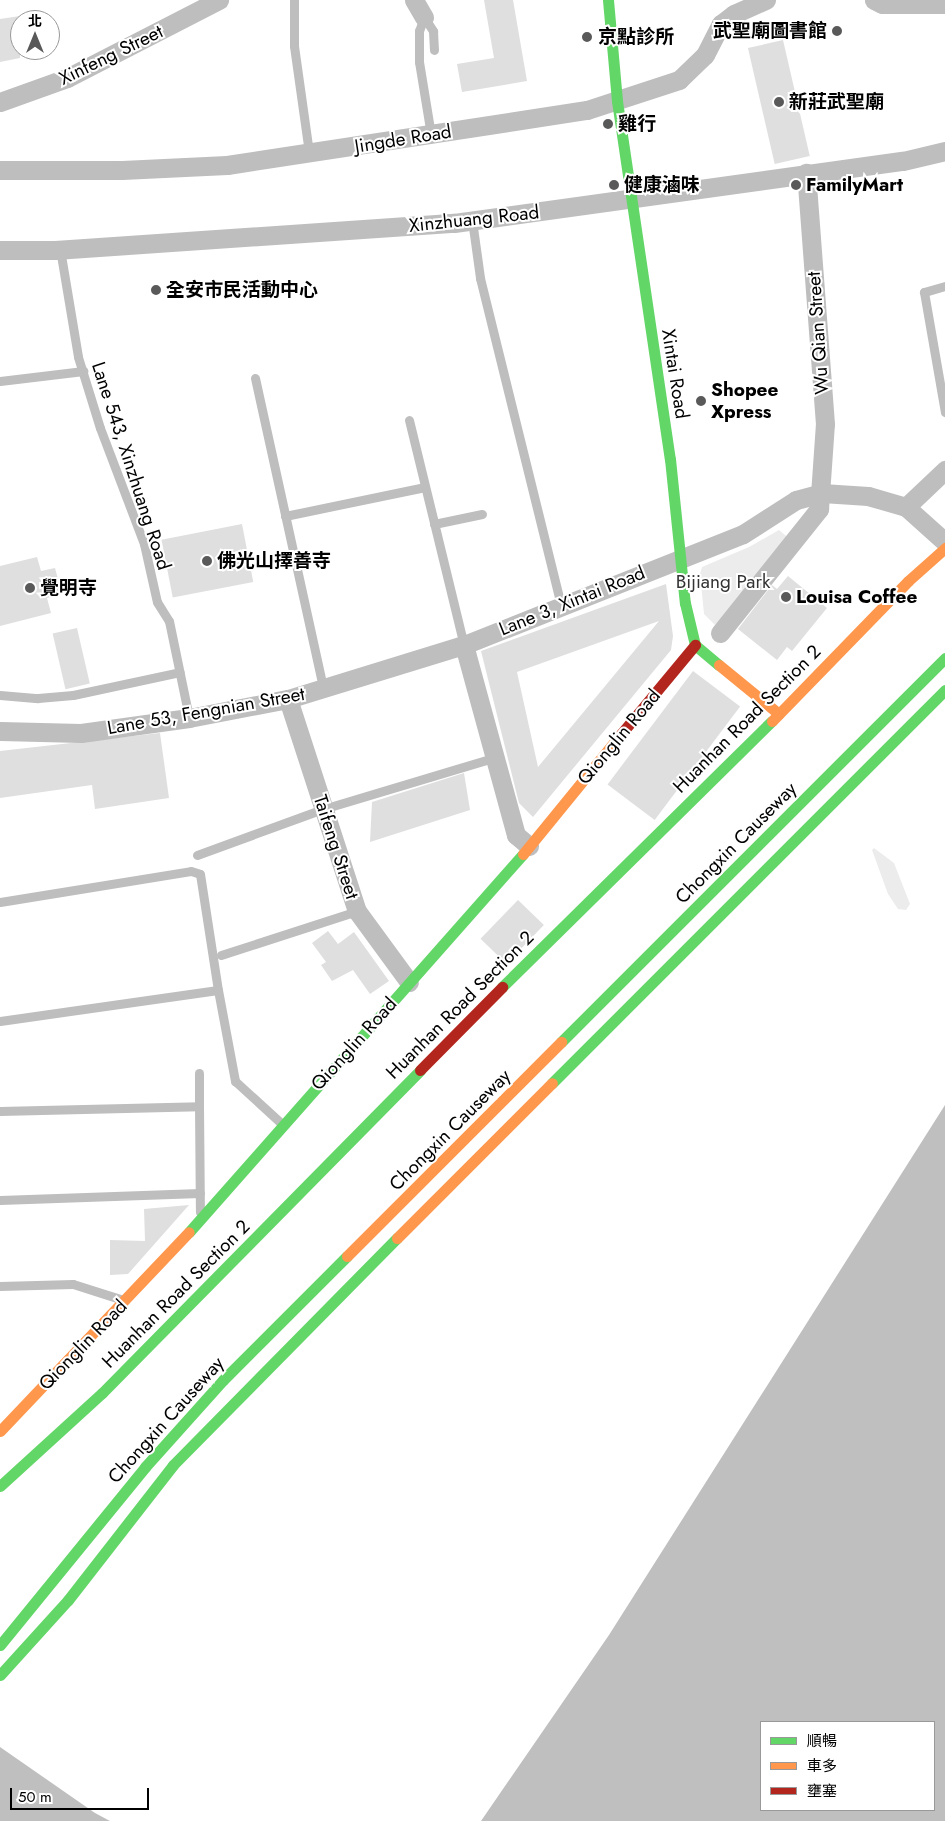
<!DOCTYPE html>
<meta charset="utf-8">
<style>
body{margin:0}
#map{position:relative;width:945px;height:1821px;overflow:hidden;background:#fff;font-family:Jost,"Noto Sans TC",sans-serif}
div>[style]{position:absolute}
.green>*{inset:0;background:#ececec}
.water>*{inset:0;background:#bfbfbf}
.building>*{inset:0;background:#dfdfdf;transform-origin:0 0}
.lane>*{height:9px;margin:-4.5px;padding:0 4.5px;transform-origin:4.5px;border-radius:4.5px;background:#bebebe}
.street>*{height:19px;margin:-9.5px;padding:0 9.5px;transform-origin:9.5px;border-radius:9.5px;background:#bebebe}
.fast>*{height:11px;margin:-5.5px;padding:0 5.5px;transform-origin:5.5px;border-radius:5.5px;background:#63d668}
.slow>*{height:11px;margin:-5.5px;padding:0 5.5px;transform-origin:5.5px;border-radius:5.5px;background:#ff974d}
.jam>*{height:11px;margin:-5.5px;padding:0 5.5px;transform-origin:5.5px;border-radius:5.5px;background:#b3261e}
.dots>*{width:14px;height:14px;translate:-50% -50%;box-sizing:border-box;border:2px solid #fff;border-radius:50%}
span{translate:-50% -50%;white-space:nowrap;text-align:center;line-height:1.15;-webkit-text-stroke:4px #fff;paint-order:stroke}
.poi-label{font-size:19px;color:#000;font-weight:700}
.right{translate:-100% -50%;text-align:right}
.left{translate:0 -50%;text-align:left}
.street-label{font-size:19px;color:#000}
.park-label{font-size:19px;color:#333}
.legend{position:absolute;left:760px;top:1721px;width:175px;height:90px;box-sizing:border-box;background:#fff;border:1px solid #999;margin:0;padding:6px 9px;list-style:none;font-size:15px;color:#000}
.legend li{display:flex;align-items:center;gap:10px;height:25px}
.legend b{width:25px;border:1px solid #999}
.north{position:absolute;left:10px;top:10px;width:50px;height:50px;box-sizing:border-box;background:#fff;border:1px solid #999;border-radius:50%;rotate:0deg;font-size:14px;font-weight:700;line-height:20px;text-align:center;color:#000}
.north::after{content:'';display:block;margin:auto;width:18px;height:22px;background:#595959;clip-path:polygon(50% 0,100% 100%,50% 72%,0 100%)}
.scale{position:absolute;left:10px;top:1788px;width:139px;height:22px;box-sizing:border-box;border:2px solid #000;border-top:0;padding-left:6px;font-size:15px;line-height:18px;white-space:nowrap;color:#000;-webkit-text-stroke:4px #fff;paint-order:stroke}
</style>
<div id="map">
<div class="green">
<i style="clip-path:polygon(779px 530px,791px 540px,715px 625px,704px 614px,700px 574px,702px 567px,749px 547px)"></i>
<i style="clip-path:polygon(874px 848px,894px 863px,910px 904px,906px 910px,898px 909px,888px 894px,872px 850px)"></i>
</div>
<div class="water">
<i style="clip-path:polygon(evenodd,945px 1105px,945px 1821px,481px 1821px,609px 1635px,945px 1105px,761px 1722px,934px 1722px,934px 1810px,761px 1810px,761px 1722px)"></i>
<i style="clip-path:polygon(0 1747px,95px 1813px,110px 1821px,0 1821px)"></i>
</div>
<div class="building">
<i style="clip-path:polygon(484px 0,513px 0,527px 81px,462px 92px,457px 64px,494px 58px)"></i>
<i style="clip-path:polygon(20px 16px,20px 58px,0 62px,0 19px)"></i>
<i style="left:783px;top:40px;width:119px;height:36px;rotate:77deg"></i>
<i style="left:242px;top:524px;width:59px;height:82px;rotate:79deg"></i>
<i style="clip-path:polygon(37px 557px,41px 571px,55px 568px,62px 594px,47px 598px,51px 613px,0 626px,0 566px)"></i>
<i style="clip-path:polygon(788px 576px,827px 608px,792px 651px,787px 647px,777px 660px,738px 629px,772px 585px,777px 589px)"></i>
<i style="clip-path:polygon(evenodd,666px 584px,673px 636px,671px 650px,533px 817px,519px 803px,481px 651px,666px 584px,659px 621px,538px 767px,517px 672px,659px 621px)"></i>
<i style="left:77px;top:628px;width:57px;height:25px;rotate:77deg"></i>
<i style="left:693px;top:671px;width:59px;height:142px;rotate:37deg"></i>
<i style="clip-path:polygon(160px 733px,169px 798px,95px 809px,92px 785px,0 798px,0 751px)"></i>
<i style="clip-path:polygon(464px 773px,470px 810px,370px 842px,372px 802px)"></i>
<i style="left:518px;top:900px;width:36px;height:54px;rotate:44deg"></i>
<i style="clip-path:polygon(328px 931px,338px 944px,354px 932px,389px 981px,370px 994px,353px 970px,332px 981px,321px 965px,326px 962px,312px 943px)"></i>
<i style="clip-path:polygon(189px 1205px,128px 1274px,110px 1275px,110px 1240px,145px 1241px,144px 1209px)"></i>
</div>
<div class="lane">
<i style="left:294px;top:0;width:46px;rotate:90deg"></i>
<i style="left:294px;top:46px;width:108px;rotate:82deg"></i>
<i style="left:431px;top:135px;width:74px;rotate:-99.3deg"></i>
<i style="left:419px;top:62px;width:31px;rotate:-90deg"></i>
<i style="left:419px;top:31px;width:15px;rotate:-70deg"></i>
<i style="left:424px;top:17px;width:17px;rotate:57deg"></i>
<i style="left:433px;top:31px;width:19px;rotate:87deg"></i>
<i style="left:472px;top:220px;width:59px;rotate:82.1deg"></i>
<i style="left:480px;top:278px;width:338px;rotate:76.1deg"></i>
<i style="left:60px;top:249px;width:109px;rotate:80.5deg"></i>
<i style="left:78px;top:357px;width:74px;rotate:72.8deg"></i>
<i style="left:100px;top:428px;width:124px;rotate:69.2deg"></i>
<i style="left:144px;top:544px;width:59px;rotate:77.4deg"></i>
<i style="left:157px;top:602px;width:22px;rotate:58deg"></i>
<i style="left:169px;top:621px;width:99px;rotate:78.3deg"></i>
<i style="left:945px;top:286px;width:22px;rotate:164deg"></i>
<i style="left:924px;top:292px;width:122px;rotate:80.1deg"></i>
<i style="left:255px;top:378px;width:317px;rotate:77.6deg"></i>
<i style="left:0;top:381px;width:84px;rotate:-6.9deg"></i>
<i style="left:409px;top:420px;width:232px;rotate:76.3deg"></i>
<i style="left:285px;top:516px;width:143px;rotate:-11.7deg"></i>
<i style="left:434px;top:524px;width:49px;rotate:-11.8deg"></i>
<i style="left:0;top:695px;width:38px;rotate:5deg"></i>
<i style="left:38px;top:698px;width:35px;rotate:-5deg"></i>
<i style="left:73px;top:695px;width:109px;rotate:-12.1deg"></i>
<i style="left:197px;top:855px;width:134px;rotate:-20.1deg"></i>
<i style="left:323px;top:809px;width:181px;rotate:-16.7deg"></i>
<i style="left:0;top:902px;width:193px;rotate:-9.2deg"></i>
<i style="left:191px;top:871px;width:9px;rotate:18deg"></i>
<i style="left:200px;top:874px;width:117px;rotate:81.2deg"></i>
<i style="left:221px;top:955px;width:143px;rotate:-17.9deg"></i>
<i style="left:0;top:1021px;width:220px;rotate:-8.1deg"></i>
<i style="left:218px;top:990px;width:93px;rotate:79.4deg"></i>
<i style="left:235px;top:1081px;width:62px;rotate:42.4deg"></i>
<i style="left:199px;top:1073px;width:33px;rotate:90deg"></i>
<i style="left:0;top:1111px;width:199px;rotate:-1.4deg"></i>
<i style="left:199px;top:1106px;width:106px;rotate:89.5deg"></i>
<i style="left:0;top:1200px;width:200px;rotate:-2deg"></i>
<i style="left:0;top:1286px;width:73px;rotate:-1.6deg"></i>
<i style="left:73px;top:1284px;width:49px;rotate:17.7deg"></i>
</div>
<div class="street">
<i style="left:414px;top:0;width:20px;rotate:60deg"></i>
<i style="left:874px;top:0;width:9px;rotate:27deg"></i>
<i style="left:882px;top:4px;width:63px"></i>
<i style="left:0;top:102px;width:71px;rotate:-19.7deg"></i>
<i style="left:67px;top:78px;width:171px;rotate:-27.2deg"></i>
<i style="left:0;top:170px;width:122px"></i>
<i style="left:122px;top:170px;width:105px;rotate:-2.7deg"></i>
<i style="left:227px;top:165px;width:364px;rotate:-8.7deg"></i>
<i style="left:587px;top:110px;width:97px;rotate:-18.1deg"></i>
<i style="left:679px;top:80px;width:36px;rotate:-44deg"></i>
<i style="left:705px;top:55px;width:35px;rotate:-63deg"></i>
<i style="left:721px;top:24px;width:16px;rotate:-38deg"></i>
<i style="left:734px;top:14px;width:35px;rotate:-24deg"></i>
<i style="left:0;top:250px;width:55px"></i>
<i style="left:55px;top:250px;width:400px;rotate:-3.9deg"></i>
<i style="left:454px;top:223px;width:453px;rotate:-7.9deg"></i>
<i style="left:903px;top:161px;width:43px;rotate:-13.4deg"></i>
<i style="left:906px;top:507px;width:54px;rotate:-43.5deg"></i>
<i style="left:720px;top:633px;width:159px;rotate:-51.4deg"></i>
<i style="left:819px;top:509px;width:85px;rotate:-86deg"></i>
<i style="left:825px;top:424px;width:252px;rotate:-94.3deg"></i>
<i style="left:464px;top:645px;width:197px;rotate:74.7deg"></i>
<i style="left:516px;top:835px;width:17px;rotate:40deg"></i>
<i style="left:288px;top:699px;width:223px;rotate:72deg"></i>
<i style="left:357px;top:911px;width:88px;rotate:53.8deg"></i>
<i style="left:0;top:731px;width:81px;rotate:1.4deg"></i>
<i style="left:81px;top:733px;width:109px;rotate:-7.9deg"></i>
<i style="left:189px;top:718px;width:101px;rotate:-10.9deg"></i>
<i style="left:288px;top:699px;width:184px;rotate:-17.1deg"></i>
<i style="left:464px;top:645px;width:300px;rotate:-21.7deg"></i>
<i style="left:743px;top:534px;width:63px;rotate:-32.7deg"></i>
<i style="left:796px;top:500px;width:27px;rotate:-15deg"></i>
<i style="left:822px;top:493px;width:46px;rotate:3.7deg"></i>
<i style="left:868px;top:496px;width:40px;rotate:16deg"></i>
<i style="left:906px;top:507px;width:52px;rotate:41.9deg"></i>
</div>
<div class="fast">
<i style="left:608px;top:0;width:101px;rotate:84.9deg"></i>
<i style="left:617px;top:101px;width:362px;rotate:81.6deg"></i>
<i style="left:670px;top:459px;width:145px;rotate:84.1deg"></i>
<i style="left:685px;top:603px;width:43px;rotate:76.6deg"></i>
<i style="left:695px;top:645px;width:31px;rotate:40deg"></i>
<i style="left:502px;top:987px;width:379px;rotate:-44.6deg"></i>
<i style="left:561px;top:1042px;width:543px;rotate:-45deg"></i>
<i style="left:552px;top:1083px;width:556px;rotate:-45deg"></i>
<i style="left:189px;top:1232px;width:504px;rotate:-48.54deg"></i>
<i style="left:0;top:1486px;width:138px;rotate:-42.4deg"></i>
<i style="left:102px;top:1393px;width:453px;rotate:-45.4deg"></i>
<i style="left:0;top:1645px;width:230px;rotate:-50.8deg"></i>
<i style="left:145px;top:1467px;width:117px;rotate:-48.1deg"></i>
<i style="left:223px;top:1380px;width:175px;rotate:-45deg"></i>
<i style="left:0;top:1675px;width:101px;rotate:-47.8deg"></i>
<i style="left:68px;top:1600px;width:171px;rotate:-52.1deg"></i>
<i style="left:173px;top:1465px;width:319px;rotate:-45.4deg"></i>
</div>
<div class="slow">
<i style="left:719px;top:665px;width:77px;rotate:39.2deg"></i>
<i style="left:772px;top:721px;width:195px;rotate:-45.8deg"></i>
<i style="left:908px;top:581px;width:50px;rotate:-41.7deg"></i>
<i style="left:523px;top:854px;width:155px;rotate:-50.8deg"></i>
<i style="left:397px;top:1238px;width:219px;rotate:-45deg"></i>
<i style="left:347px;top:1256px;width:303px;rotate:-45deg"></i>
<i style="left:0;top:1431px;width:274px;rotate:-46.5deg"></i>
</div>
<div class="jam">
<i style="left:621px;top:734px;width:116px;rotate:-50.3deg"></i>
<i style="left:420px;top:1070px;width:117px;rotate:-45.3deg"></i>
</div>
<div class="dots">
<i style="left:837px;top:31px;background:#595959"></i>
<i style="left:587px;top:37px;background:#595959"></i>
<i style="left:779px;top:102px;background:#595959"></i>
<i style="left:608px;top:124px;background:#595959"></i>
<i style="left:614px;top:185px;background:#595959"></i>
<i style="left:796px;top:185px;background:#595959"></i>
<i style="left:156px;top:290px;background:#595959"></i>
<i style="left:701px;top:401px;background:#595959"></i>
<i style="left:207px;top:561px;background:#595959"></i>
<i style="left:30px;top:588px;background:#595959"></i>
<i style="left:786px;top:597px;background:#595959"></i>
</div>
<div class="poi-label">
<span class="right" style="left:827px;top:31px">武聖廟圖書館</span>
<span class="left" style="left:598px;top:37px">京點診所</span>
<span class="left" style="left:789px;top:102px">新莊武聖廟</span>
<span class="left" style="left:618px;top:124px">雞行</span>
<span class="left" style="left:624px;top:185px">健康滷味</span>
<span class="left" style="left:806px;top:185px">FamilyMart</span>
<span class="left" style="left:166px;top:290px">全安市民活動中心</span>
<span class="left" style="left:711px;top:401px">Shopee<br>Xpress</span>
<span class="left" style="left:217px;top:561px">佛光山擇善寺</span>
<span class="left" style="left:40px;top:588px">覺明寺</span>
<span class="left" style="left:796px;top:597px">Louisa Coffee</span>
</div>
<div class="street-label">
<span style="left:111px;top:55px;rotate:-26deg">Xinfeng Street</span>
<span style="left:403px;top:139px;rotate:-9deg">Jingde Road</span>
<span style="left:474px;top:219px;rotate:-6deg">Xinzhuang Road</span>
<span style="left:818px;top:333px;rotate:-94deg">Wu Qian Street</span>
<span style="left:675px;top:374px;rotate:81deg">Xintai Road</span>
<span style="left:131px;top:466px;rotate:72deg">Lane 543, Xinzhuang Road</span>
<span style="left:572px;top:601px;rotate:-22deg">Lane 3, Xintai Road</span>
<span style="left:206px;top:711px;rotate:-10deg">Lane 53, Fengnian Street</span>
<span style="left:747px;top:719px;rotate:-45deg">Huanhan Road Section 2</span>
<span style="left:619px;top:737px;rotate:-50deg">Qionglin Road</span>
<span style="left:736px;top:843px;rotate:-45deg">Chongxin Causeway</span>
<span style="left:336px;top:847px;rotate:72deg">Taifeng Street</span>
<span style="left:460px;top:1005px;rotate:-45deg">Huanhan Road Section 2</span>
<span style="left:354px;top:1044px;rotate:-48deg">Qionglin Road</span>
<span style="left:450px;top:1130px;rotate:-45deg">Chongxin Causeway</span>
<span style="left:176px;top:1294px;rotate:-45deg">Huanhan Road Section 2</span>
<span style="left:83px;top:1345px;rotate:-46deg">Qionglin Road</span>
<span style="left:166px;top:1420px;rotate:-48deg">Chongxin Causeway</span>
</div>
<div class="park-label">
<span style="left:723px;top:582px">Bijiang Park</span>
</div>
<ul class="legend">
<li><b style="height:6px;background:#63d668"></b>順暢</li>
<li><b style="height:6px;background:#ff974d"></b>車多</li>
<li><b style="height:6px;background:#b3261e"></b>壅塞</li>
</ul>
<div class="north">北</div>
<div class="scale">50 m</div>
</div>
